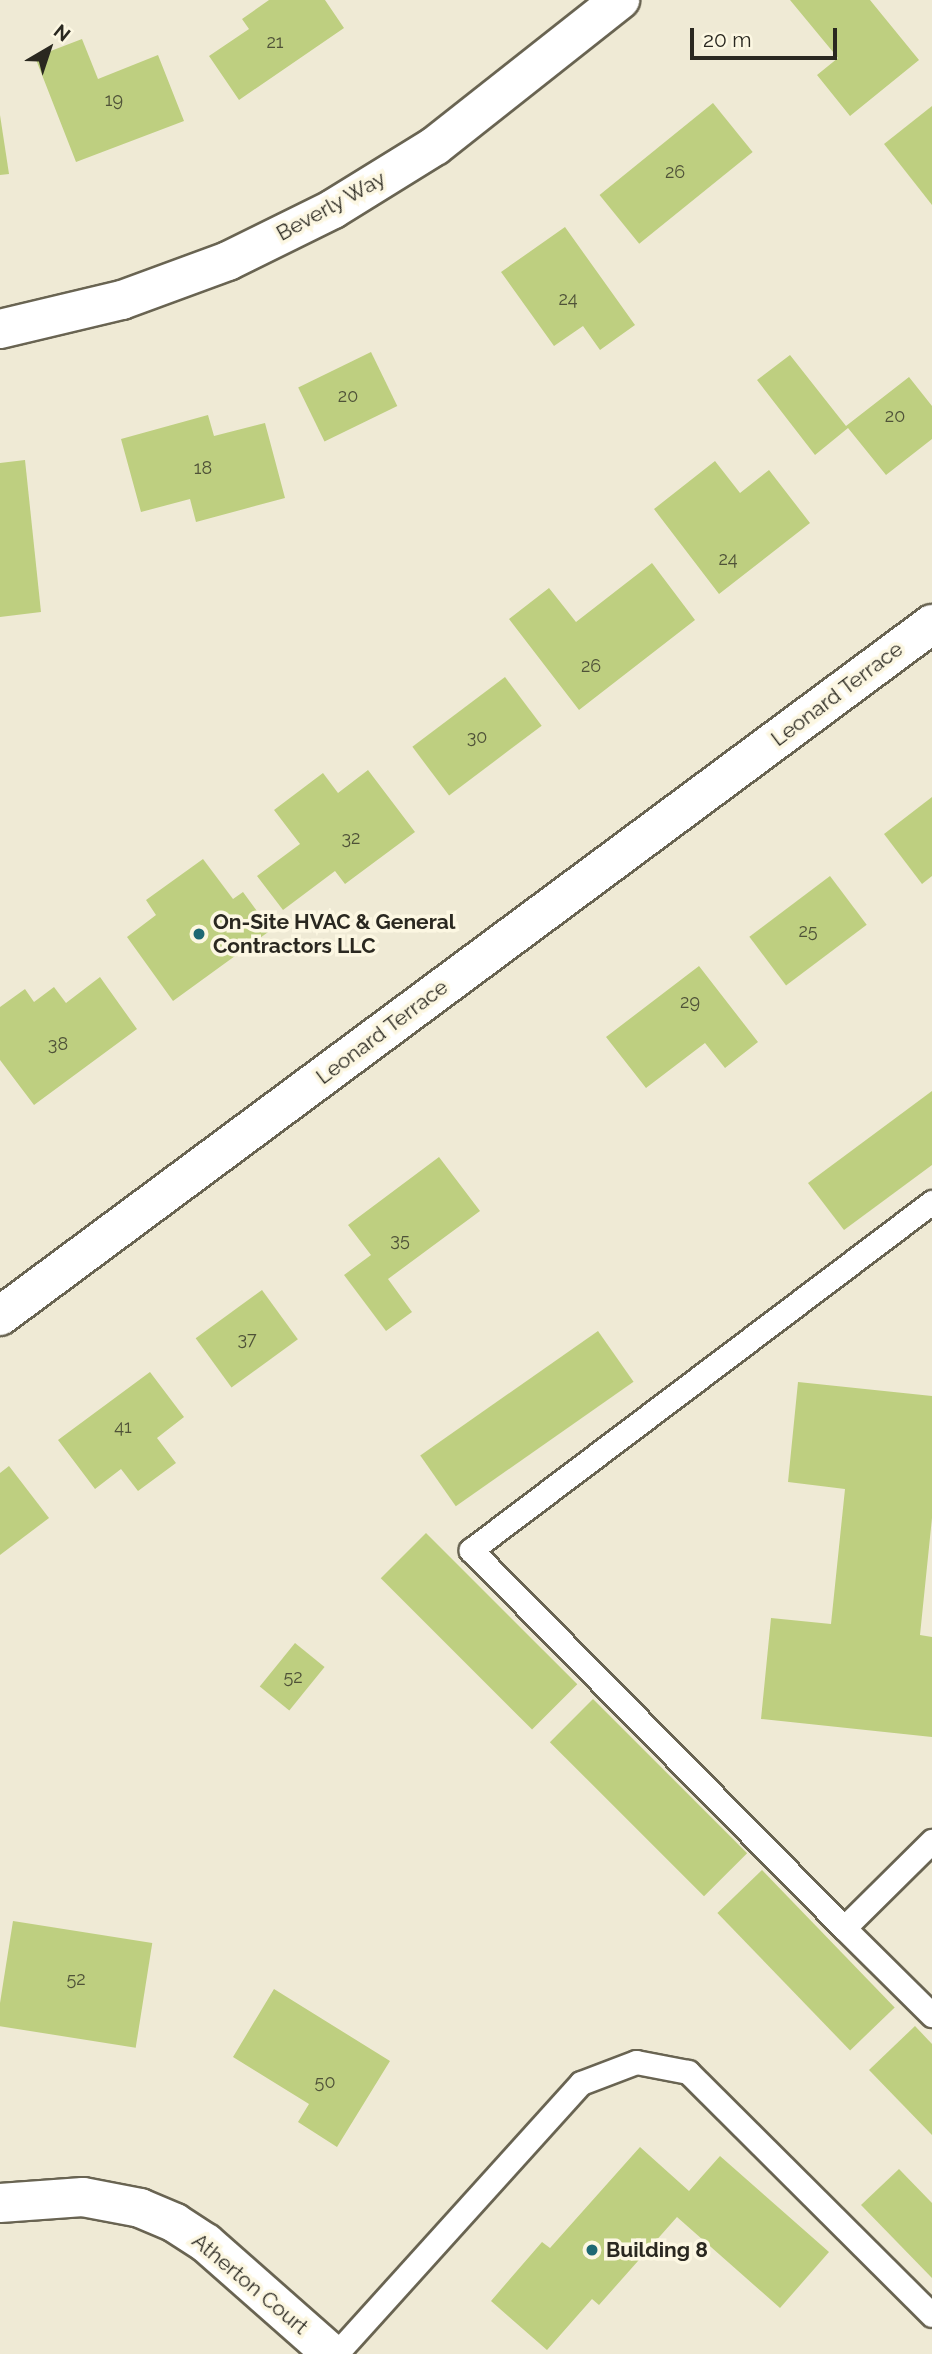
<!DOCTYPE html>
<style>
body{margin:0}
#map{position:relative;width:932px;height:2354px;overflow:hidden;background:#efead5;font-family:Raleway,sans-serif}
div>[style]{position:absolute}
.building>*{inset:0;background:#becf80;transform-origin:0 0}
.roads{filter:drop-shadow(2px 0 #696452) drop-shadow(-2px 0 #696452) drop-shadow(0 2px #696452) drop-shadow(0 -2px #696452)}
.service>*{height:23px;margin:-11.5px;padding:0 11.5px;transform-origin:11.5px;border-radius:11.5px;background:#fff}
.minor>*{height:38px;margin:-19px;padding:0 19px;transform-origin:19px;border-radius:19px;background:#fff}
.dots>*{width:19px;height:19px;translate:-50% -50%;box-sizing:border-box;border:4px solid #fcf7e2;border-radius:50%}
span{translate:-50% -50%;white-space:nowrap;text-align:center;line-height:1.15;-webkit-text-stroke:7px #fcf7e2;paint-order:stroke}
.number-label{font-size:18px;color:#4f5238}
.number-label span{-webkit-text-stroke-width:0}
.street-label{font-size:21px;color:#2a2820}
.poi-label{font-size:21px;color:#2a2820;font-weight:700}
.left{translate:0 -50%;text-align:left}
.north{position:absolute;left:14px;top:14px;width:70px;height:70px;-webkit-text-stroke:5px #fcf7e2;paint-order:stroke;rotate:39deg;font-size:19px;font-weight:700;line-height:28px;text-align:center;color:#2a2820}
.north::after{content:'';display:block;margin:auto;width:24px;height:32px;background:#2a2820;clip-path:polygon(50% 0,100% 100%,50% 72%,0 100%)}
.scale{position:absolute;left:690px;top:28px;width:147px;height:32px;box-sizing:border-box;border:4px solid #2a2820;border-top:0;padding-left:9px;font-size:21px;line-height:24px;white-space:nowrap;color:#2a2820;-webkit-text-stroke:5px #fcf7e2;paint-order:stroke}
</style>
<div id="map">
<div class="building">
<i style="clip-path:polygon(269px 0,325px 0,344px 28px,239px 100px,209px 56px,249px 29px,242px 19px)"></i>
<i style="clip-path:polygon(790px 0,870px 0,919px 60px,850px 116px,817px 75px,838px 58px)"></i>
<i style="clip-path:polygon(82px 39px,98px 79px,158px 55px,184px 121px,76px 162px,35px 57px)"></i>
<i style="left:713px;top:103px;width:63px;height:146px;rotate:51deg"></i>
<i style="clip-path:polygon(932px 106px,932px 205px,884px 144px)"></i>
<i style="clip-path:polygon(0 115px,9px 174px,0 175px)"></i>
<i style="clip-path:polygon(565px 227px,635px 325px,600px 350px,583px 326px,554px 346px,501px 272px)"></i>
<i style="left:371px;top:352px;width:60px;height:81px;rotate:64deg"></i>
<i style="clip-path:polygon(790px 355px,846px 426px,909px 377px,932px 406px,932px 439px,886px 475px,848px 428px,815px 455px,757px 380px)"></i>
<i style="clip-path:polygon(208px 415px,214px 436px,265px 423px,285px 498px,196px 522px,190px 499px,141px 512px,121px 439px)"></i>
<i style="clip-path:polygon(25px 460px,41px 612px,0 617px,0 463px)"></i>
<i style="clip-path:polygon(715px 461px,740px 493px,769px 470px,810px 523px,719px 594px,654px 509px)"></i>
<i style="clip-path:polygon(652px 563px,695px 620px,579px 710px,509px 619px,549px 588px,576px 622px)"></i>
<i style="left:505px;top:677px;width:61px;height:116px;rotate:53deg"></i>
<i style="clip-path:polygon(368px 770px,415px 832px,345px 884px,335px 871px,283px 910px,257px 876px,300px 844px,274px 810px,323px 773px,338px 793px)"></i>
<i style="clip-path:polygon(932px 797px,932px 876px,922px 884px,884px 834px)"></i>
<i style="clip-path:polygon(203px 859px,233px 899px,243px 892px,271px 930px,173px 1001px,127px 937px,156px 915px,146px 900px)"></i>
<i style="left:830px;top:876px;width:61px;height:101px;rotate:53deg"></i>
<i style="clip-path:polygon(699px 966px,758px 1042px,725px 1068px,705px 1043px,646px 1088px,606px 1037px)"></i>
<i style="clip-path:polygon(100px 977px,137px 1029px,34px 1105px,0 1060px,0 1007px,25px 989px,34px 1002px,54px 987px,66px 1003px)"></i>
<i style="clip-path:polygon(932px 1091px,932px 1165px,844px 1230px,808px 1183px)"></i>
<i style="clip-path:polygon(439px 1157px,480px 1211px,388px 1279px,412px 1312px,386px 1331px,344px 1275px,371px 1255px,348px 1225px)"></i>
<i style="left:262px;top:1290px;width:61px;height:82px;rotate:54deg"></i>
<i style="left:598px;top:1331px;width:62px;height:217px;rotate:55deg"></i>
<i style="clip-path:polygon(150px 1372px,184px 1417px,157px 1438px,176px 1463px,138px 1491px,121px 1469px,95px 1489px,58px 1440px)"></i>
<i style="clip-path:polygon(798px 1382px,932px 1396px,932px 1518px,920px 1635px,932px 1637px,932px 1737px,761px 1719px,771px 1618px,831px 1624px,845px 1489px,788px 1482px)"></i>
<i style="clip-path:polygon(9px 1466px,49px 1518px,0 1555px,0 1473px)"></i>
<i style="left:426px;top:1533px;width:214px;height:64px;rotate:45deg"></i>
<i style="left:295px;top:1643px;width:38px;height:56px;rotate:39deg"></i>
<i style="left:593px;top:1699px;width:218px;height:61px;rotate:45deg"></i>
<i style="left:762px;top:1870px;width:191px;height:62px;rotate:46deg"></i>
<i style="left:13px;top:1921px;width:141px;height:106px;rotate:9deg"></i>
<i style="clip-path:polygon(274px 1989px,390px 2061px,337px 2147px,298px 2122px,309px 2104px,233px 2057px)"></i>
<i style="clip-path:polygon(915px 2026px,932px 2044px,932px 2135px,869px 2070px)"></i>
<i style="clip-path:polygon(640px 2147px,689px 2191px,720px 2156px,829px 2252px,780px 2308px,677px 2217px,599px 2305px,592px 2299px,547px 2350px,491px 2301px,542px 2242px,550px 2248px)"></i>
<i style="clip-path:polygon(899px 2169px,932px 2203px,932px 2278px,861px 2205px)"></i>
</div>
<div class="roads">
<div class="service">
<i style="left:932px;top:1202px;width:578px;rotate:142.95deg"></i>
<i style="left:471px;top:1550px;width:531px;rotate:45.38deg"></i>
<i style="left:844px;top:1928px;width:124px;rotate:-44.7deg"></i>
<i style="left:844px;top:1928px;width:124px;rotate:44.7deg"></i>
<i style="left:336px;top:2354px;width:365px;rotate:-47.9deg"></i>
<i style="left:581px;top:2083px;width:59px;rotate:-20.9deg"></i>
<i style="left:636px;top:2062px;width:53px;rotate:10.9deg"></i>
<i style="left:688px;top:2072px;width:344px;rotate:44.9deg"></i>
</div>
<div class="minor">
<i style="left:0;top:329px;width:125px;rotate:-13.4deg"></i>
<i style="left:122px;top:300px;width:113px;rotate:-20.2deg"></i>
<i style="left:228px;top:261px;width:117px;rotate:-26.3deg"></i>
<i style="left:333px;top:209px;width:120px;rotate:-31.7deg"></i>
<i style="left:435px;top:146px;width:236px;rotate:-38.3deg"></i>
<i style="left:0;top:1316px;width:1161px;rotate:-36.59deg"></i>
<i style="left:0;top:2203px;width:83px;rotate:-4.1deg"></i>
<i style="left:83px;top:2197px;width:58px;rotate:10.9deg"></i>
<i style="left:140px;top:2208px;width:38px;rotate:23deg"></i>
<i style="left:175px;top:2223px;width:37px;rotate:33deg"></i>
<i style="left:206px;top:2243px;width:168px;rotate:41.4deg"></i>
</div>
</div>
<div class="dots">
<i style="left:199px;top:934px;background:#1e6873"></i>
<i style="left:592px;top:2250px;background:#1e6873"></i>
</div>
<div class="number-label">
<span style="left:275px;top:42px">21</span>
<span style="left:114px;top:100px">19</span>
<span style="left:675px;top:172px">26</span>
<span style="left:568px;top:299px">24</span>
<span style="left:348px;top:396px">20</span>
<span style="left:895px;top:416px">20</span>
<span style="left:203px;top:468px">18</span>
<span style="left:728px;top:559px">24</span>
<span style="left:591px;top:666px">26</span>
<span style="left:477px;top:737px">30</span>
<span style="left:351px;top:838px">32</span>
<span style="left:808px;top:931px">25</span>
<span style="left:690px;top:1002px">29</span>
<span style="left:58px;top:1044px">38</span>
<span style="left:400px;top:1240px">35</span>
<span style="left:247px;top:1339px">37</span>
<span style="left:123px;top:1427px">41</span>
<span style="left:293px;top:1677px">52</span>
<span style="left:76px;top:1979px">52</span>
<span style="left:325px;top:2082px">50</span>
</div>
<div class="street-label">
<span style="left:331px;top:206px;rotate:-29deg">Beverly Way</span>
<span style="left:837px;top:694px;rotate:-37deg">Leonard Terrace</span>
<span style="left:382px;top:1032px;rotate:-37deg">Leonard Terrace</span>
<span style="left:250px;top:2284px;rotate:40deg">Atherton Court</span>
</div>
<div class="poi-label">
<span class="left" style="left:213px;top:934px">On-Site HVAC &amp; General<br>Contractors LLC</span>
<span class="left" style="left:606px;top:2250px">Building 8</span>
</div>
<div class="north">N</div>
<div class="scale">20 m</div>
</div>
